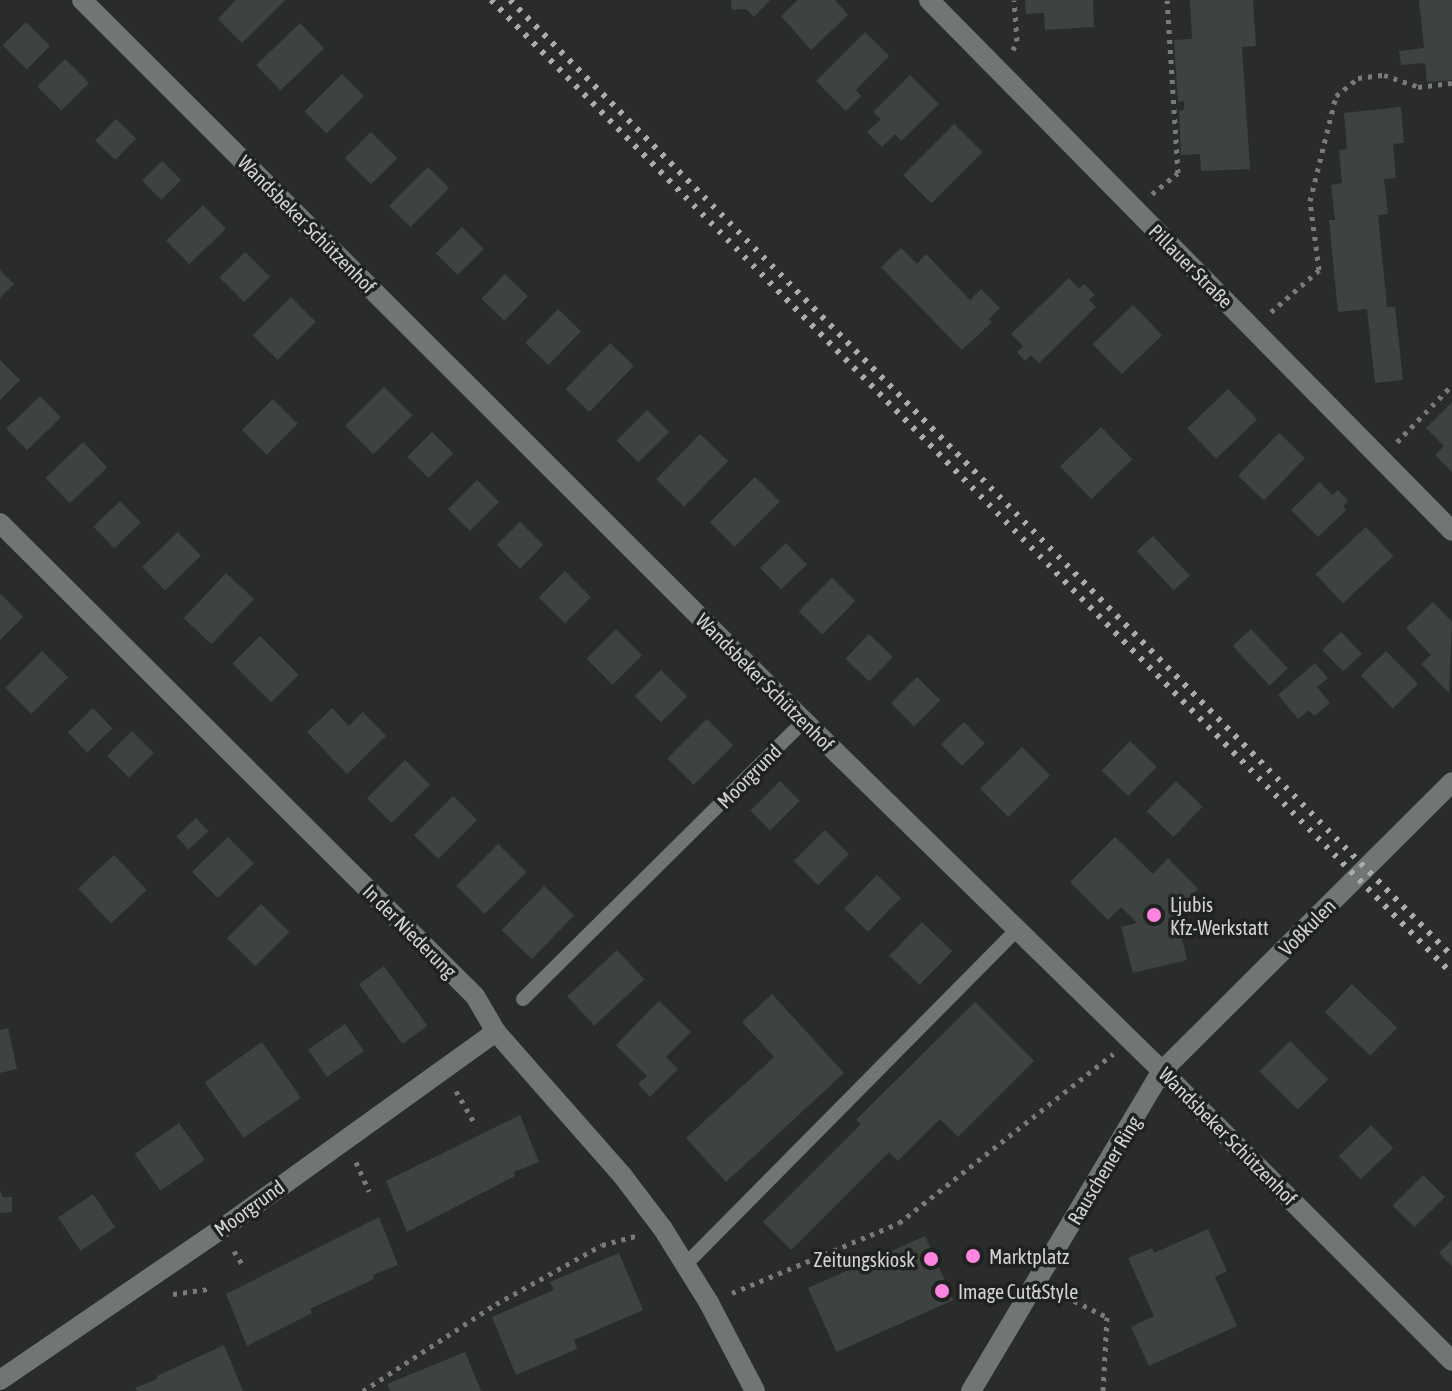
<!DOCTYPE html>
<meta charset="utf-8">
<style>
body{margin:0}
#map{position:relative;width:1452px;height:1391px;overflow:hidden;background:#292c2a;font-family:"Asap Condensed",sans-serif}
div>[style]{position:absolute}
.building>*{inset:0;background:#3f4340;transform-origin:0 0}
.path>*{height:5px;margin-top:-2.5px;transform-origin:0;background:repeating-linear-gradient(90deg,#797b79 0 4px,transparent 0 10px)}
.service>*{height:14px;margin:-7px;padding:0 7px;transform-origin:7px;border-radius:7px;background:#727673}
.minor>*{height:20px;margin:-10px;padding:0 10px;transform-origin:10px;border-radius:10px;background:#727673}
.tertiary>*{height:20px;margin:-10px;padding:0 10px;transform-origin:10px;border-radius:10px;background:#727673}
.rail>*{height:6px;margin-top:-3px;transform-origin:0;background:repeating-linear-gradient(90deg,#a9acaa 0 4px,transparent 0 12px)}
.dots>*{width:22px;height:22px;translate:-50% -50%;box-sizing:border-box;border:4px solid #1f2220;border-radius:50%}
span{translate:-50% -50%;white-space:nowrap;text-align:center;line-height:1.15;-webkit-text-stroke:7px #1f2220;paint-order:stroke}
.street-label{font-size:20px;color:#d1d3d1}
.poi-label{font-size:20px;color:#d1d3d1}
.left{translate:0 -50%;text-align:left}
.right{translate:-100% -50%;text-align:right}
</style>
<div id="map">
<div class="building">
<i style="clip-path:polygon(236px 0,285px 0,242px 43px,218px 19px)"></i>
<i style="clip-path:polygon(731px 0,770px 0,754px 17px,746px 9px,732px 10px)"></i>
<i style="clip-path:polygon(798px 0,835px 0,848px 15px,811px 50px,781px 16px)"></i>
<i style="clip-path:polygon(1025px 0,1093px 0,1094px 27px,1045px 30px,1044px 13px,1026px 14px)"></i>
<i style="clip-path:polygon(1190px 0,1253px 0,1256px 46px,1242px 47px,1250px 169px,1201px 171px,1200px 154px,1181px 155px,1179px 111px,1184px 110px,1184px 101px,1178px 102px,1174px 40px,1192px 39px)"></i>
<i style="clip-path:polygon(1419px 0,1452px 0,1452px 80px,1427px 82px,1425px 63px,1401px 65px,1399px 51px,1424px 48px)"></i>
<i style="left:26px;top:22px;width:34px;height:33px;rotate:45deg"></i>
<i style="left:300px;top:23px;width:35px;height:61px;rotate:46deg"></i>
<i style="clip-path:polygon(865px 32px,889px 56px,856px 90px,861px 96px,846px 111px,816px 81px)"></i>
<i style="left:65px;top:59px;width:34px;height:39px;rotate:45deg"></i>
<i style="left:342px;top:74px;width:31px;height:53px;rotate:45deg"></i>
<i style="clip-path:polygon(910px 75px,939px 104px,901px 141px,895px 134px,882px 147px,867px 132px,881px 119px,873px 112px)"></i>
<i style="clip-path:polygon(1401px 107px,1404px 143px,1393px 144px,1396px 178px,1384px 179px,1388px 214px,1378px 215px,1387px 307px,1395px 307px,1403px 380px,1375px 383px,1367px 309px,1338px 312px,1329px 220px,1335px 220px,1331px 185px,1342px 183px,1339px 150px,1347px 149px,1344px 113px)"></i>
<i style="left:116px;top:119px;width:28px;height:30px;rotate:44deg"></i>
<i style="left:954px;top:124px;width:40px;height:72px;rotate:45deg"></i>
<i style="left:371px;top:132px;width:37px;height:37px;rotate:45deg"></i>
<i style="left:162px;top:161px;width:27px;height:28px;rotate:45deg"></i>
<i style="left:428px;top:167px;width:30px;height:55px;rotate:45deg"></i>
<i style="left:203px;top:205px;width:33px;height:51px;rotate:46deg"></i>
<i style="left:462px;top:227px;width:31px;height:37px;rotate:45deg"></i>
<i style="clip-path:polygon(901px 248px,917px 264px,926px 254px,970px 300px,981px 289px,1000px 308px,989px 319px,992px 322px,962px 350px,881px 267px)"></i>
<i style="left:245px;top:252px;width:35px;height:36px;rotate:45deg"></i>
<i style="clip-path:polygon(0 270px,14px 284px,0 298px)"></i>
<i style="left:505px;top:274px;width:32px;height:34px;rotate:44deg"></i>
<i style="clip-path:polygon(1069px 278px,1079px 289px,1084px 284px,1095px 295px,1089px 300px,1096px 307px,1039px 363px,1031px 355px,1025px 361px,1017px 352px,1023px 346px,1011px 334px)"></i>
<i style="left:291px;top:297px;width:35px;height:54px;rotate:45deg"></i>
<i style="left:1133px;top:305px;width:42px;height:56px;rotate:46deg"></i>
<i style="left:558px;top:309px;width:32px;height:47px;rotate:44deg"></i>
<i style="left:610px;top:343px;width:33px;height:64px;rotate:44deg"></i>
<i style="clip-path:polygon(0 360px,20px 380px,0 400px)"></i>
<i style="left:384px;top:387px;width:40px;height:55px;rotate:45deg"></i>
<i style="left:1228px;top:389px;width:42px;height:57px;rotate:46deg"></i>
<i style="left:40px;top:396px;width:30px;height:47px;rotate:46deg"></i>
<i style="left:273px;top:399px;width:35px;height:44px;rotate:45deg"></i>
<i style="clip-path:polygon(1452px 402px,1452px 472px,1435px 455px,1444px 446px,1426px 428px)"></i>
<i style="left:647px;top:410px;width:31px;height:43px;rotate:45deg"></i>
<i style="left:1101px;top:427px;width:45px;height:57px;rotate:46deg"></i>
<i style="left:432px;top:432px;width:30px;height:35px;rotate:45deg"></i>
<i style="left:1279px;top:433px;width:36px;height:59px;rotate:44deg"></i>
<i style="left:700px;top:434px;width:39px;height:63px;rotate:44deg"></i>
<i style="left:83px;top:442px;width:35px;height:52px;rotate:46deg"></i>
<i style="left:755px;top:477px;width:35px;height:64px;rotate:45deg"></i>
<i style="left:477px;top:480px;width:31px;height:41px;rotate:45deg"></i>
<i style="clip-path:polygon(1320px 482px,1332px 495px,1338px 490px,1348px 501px,1343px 506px,1346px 510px,1318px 537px,1291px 510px)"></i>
<i style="left:120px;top:501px;width:30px;height:37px;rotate:46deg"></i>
<i style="left:520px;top:522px;width:33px;height:33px;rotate:45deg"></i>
<i style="left:1366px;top:527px;width:40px;height:69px;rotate:47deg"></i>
<i style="left:178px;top:532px;width:33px;height:50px;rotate:46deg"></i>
<i style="left:1153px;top:536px;width:54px;height:22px;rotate:47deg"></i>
<i style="left:786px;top:543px;width:30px;height:36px;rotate:46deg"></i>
<i style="left:565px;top:571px;width:37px;height:37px;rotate:45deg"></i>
<i style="left:226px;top:573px;width:38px;height:62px;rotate:43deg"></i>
<i style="left:832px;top:578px;width:33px;height:47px;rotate:45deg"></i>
<i style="clip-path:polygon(0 593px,23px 617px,0 640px)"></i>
<i style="clip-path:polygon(1433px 602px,1452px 622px,1449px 693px,1421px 664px,1431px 655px,1406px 628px)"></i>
<i style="left:616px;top:629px;width:37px;height:42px;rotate:45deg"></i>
<i style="left:1251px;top:629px;width:54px;height:25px;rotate:47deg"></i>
<i style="left:1341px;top:632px;width:30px;height:26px;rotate:46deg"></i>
<i style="left:869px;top:634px;width:33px;height:34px;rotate:44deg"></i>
<i style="left:260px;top:636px;width:55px;height:39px;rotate:45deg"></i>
<i style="left:42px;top:651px;width:37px;height:52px;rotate:45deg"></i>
<i style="left:1386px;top:651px;width:46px;height:35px;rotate:46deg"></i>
<i style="clip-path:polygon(1315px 663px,1328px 678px,1317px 687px,1330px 703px,1314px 716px,1309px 710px,1298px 719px,1278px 695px)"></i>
<i style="left:661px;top:670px;width:37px;height:37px;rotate:45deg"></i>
<i style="left:917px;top:677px;width:33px;height:37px;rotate:45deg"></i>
<i style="left:93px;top:708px;width:28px;height:35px;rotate:46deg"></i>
<i style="clip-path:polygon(332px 708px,349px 726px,363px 712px,386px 736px,347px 774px,307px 732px)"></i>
<i style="left:707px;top:719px;width:37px;height:56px;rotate:45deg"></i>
<i style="left:964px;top:722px;width:30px;height:32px;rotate:46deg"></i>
<i style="left:132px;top:731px;width:31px;height:35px;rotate:45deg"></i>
<i style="left:1130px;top:741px;width:37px;height:41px;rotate:44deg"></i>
<i style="left:1022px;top:747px;width:40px;height:59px;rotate:45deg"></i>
<i style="left:405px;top:760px;width:35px;height:54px;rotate:45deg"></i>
<i style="left:780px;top:781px;width:28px;height:42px;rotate:45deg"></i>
<i style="left:1176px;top:781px;width:37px;height:42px;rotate:44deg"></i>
<i style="left:453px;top:796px;width:34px;height:55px;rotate:45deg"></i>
<i style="left:196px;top:818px;width:18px;height:27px;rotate:47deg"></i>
<i style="left:825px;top:830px;width:34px;height:44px;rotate:45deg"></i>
<i style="left:228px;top:837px;width:37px;height:50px;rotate:46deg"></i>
<i style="clip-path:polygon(1115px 837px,1153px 874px,1168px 858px,1198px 889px,1176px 913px,1187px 960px,1133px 973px,1121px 927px,1137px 923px,1121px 907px,1108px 920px,1070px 882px)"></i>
<i style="left:498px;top:844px;width:40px;height:59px;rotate:45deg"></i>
<i style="left:114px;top:855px;width:48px;height:49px;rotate:47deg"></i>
<i style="left:877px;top:875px;width:33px;height:47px;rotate:44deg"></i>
<i style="left:544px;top:886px;width:42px;height:61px;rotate:44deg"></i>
<i style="left:261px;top:904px;width:40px;height:48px;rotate:45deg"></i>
<i style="left:922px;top:922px;width:42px;height:47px;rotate:44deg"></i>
<i style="left:617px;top:950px;width:40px;height:68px;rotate:47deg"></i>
<i style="left:384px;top:966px;width:74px;height:31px;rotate:54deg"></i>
<i style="left:1352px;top:984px;width:63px;height:39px;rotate:44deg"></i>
<i style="clip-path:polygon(772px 994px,844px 1073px,726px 1182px,686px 1138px,774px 1057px,742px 1022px)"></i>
<i style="clip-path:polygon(659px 1001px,691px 1032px,666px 1057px,678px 1069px,650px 1097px,638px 1084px,647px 1076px,616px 1045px)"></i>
<i style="clip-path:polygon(975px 1002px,1034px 1061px,958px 1137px,940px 1119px,898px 1161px,889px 1152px,791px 1250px,763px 1222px,861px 1124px,856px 1120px)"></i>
<i style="left:345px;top:1024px;width:33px;height:45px;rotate:55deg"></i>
<i style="clip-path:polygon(8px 1028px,17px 1069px,0 1073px,0 1030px)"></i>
<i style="left:1290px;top:1041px;width:54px;height:43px;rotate:45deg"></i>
<i style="left:262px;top:1042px;width:68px;height:70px;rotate:55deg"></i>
<i style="clip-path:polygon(520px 1115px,539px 1162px,514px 1172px,515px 1176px,407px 1232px,386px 1181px)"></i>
<i style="left:179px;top:1123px;width:45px;height:54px;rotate:55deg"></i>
<i style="left:1371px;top:1125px;width:32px;height:45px;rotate:46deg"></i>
<i style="left:1423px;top:1175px;width:31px;height:43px;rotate:45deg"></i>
<i style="clip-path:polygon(0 1191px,3px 1197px,12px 1197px,12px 1212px,0 1213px)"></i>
<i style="left:93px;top:1194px;width:40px;height:42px;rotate:56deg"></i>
<i style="clip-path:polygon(379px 1217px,398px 1265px,373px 1275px,374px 1279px,310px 1309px,312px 1313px,247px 1346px,226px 1294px)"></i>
<i style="clip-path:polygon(1208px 1229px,1227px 1271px,1215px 1277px,1237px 1326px,1149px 1366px,1131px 1327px,1154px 1316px,1128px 1258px,1152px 1248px,1154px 1253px)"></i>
<i style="left:925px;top:1236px;width:70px;height:128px;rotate:66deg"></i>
<i style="clip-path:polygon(1452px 1240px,1452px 1266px,1439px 1253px)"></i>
<i style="clip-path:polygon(619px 1253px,643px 1310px,574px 1340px,577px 1349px,516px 1375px,492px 1317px,554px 1290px,550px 1282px)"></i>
<i style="clip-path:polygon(224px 1345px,243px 1391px,137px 1391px,135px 1388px,157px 1379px,157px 1376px)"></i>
<i style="clip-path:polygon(465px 1352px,481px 1391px,390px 1391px,387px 1384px)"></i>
</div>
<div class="path">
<i style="left:1013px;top:50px;width:10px;rotate:-66deg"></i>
<i style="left:1017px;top:41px;width:41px;rotate:-94.2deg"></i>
<i style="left:1152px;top:194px;width:33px;rotate:-39deg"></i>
<i style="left:1178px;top:173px;width:173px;rotate:-93.6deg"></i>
<i style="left:1271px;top:312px;width:64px;rotate:-41.2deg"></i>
<i style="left:1319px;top:270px;width:70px;rotate:-97.4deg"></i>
<i style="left:1310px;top:201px;width:108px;rotate:-76.1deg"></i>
<i style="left:1336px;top:96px;width:28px;rotate:-39deg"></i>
<i style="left:1358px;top:78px;width:26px;rotate:-7deg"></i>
<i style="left:1384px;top:75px;width:36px;rotate:19deg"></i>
<i style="left:1418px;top:87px;width:34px;rotate:-7deg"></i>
<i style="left:1397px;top:442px;width:79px;rotate:-46deg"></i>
<i style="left:456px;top:1091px;width:34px;rotate:60deg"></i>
<i style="left:356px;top:1162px;width:32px;rotate:66deg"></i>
<i style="left:234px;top:1251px;width:19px;rotate:58deg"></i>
<i style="left:1056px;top:1292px;width:57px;rotate:26.1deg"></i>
<i style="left:1107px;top:1317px;width:74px;rotate:93.1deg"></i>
<i style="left:732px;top:1293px;width:181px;rotate:-22.7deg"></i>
<i style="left:899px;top:1223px;width:273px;rotate:-38.3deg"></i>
<i style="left:173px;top:1294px;width:35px;rotate:-8deg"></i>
<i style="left:363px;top:1391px;width:159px;rotate:-33.2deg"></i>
<i style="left:496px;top:1304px;width:121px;rotate:-29.1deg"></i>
<i style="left:602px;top:1245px;width:38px;rotate:-15deg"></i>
</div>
<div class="service">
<i style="left:523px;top:999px;width:395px;rotate:-44.7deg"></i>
<i style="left:686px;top:1264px;width:470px;rotate:-45.3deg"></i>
</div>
<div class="minor">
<i style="left:82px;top:0;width:1020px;rotate:44.96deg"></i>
<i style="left:804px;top:721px;width:501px;rotate:44.35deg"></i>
<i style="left:1162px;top:1071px;width:410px;rotate:45deg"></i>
<i style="left:0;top:523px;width:670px;rotate:44.88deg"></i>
<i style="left:475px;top:996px;width:42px;rotate:59.7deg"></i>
<i style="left:496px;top:1032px;width:191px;rotate:48.6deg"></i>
<i style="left:622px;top:1175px;width:68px;rotate:52.8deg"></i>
<i style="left:663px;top:1229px;width:87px;rotate:58.1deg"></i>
<i style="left:709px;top:1303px;width:99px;rotate:62.4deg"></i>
<i style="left:0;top:1380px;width:266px;rotate:-34.3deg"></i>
<i style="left:220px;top:1230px;width:340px;rotate:-35.7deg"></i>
<i style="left:971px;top:1391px;width:373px;rotate:-59.2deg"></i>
<i style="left:1162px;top:1071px;width:409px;rotate:-44.9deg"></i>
</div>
<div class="tertiary">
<i style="left:929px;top:0;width:745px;rotate:45.43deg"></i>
</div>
<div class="rail">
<i style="left:491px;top:0;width:1368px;rotate:45.38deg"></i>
<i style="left:510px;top:0;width:1342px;rotate:45.42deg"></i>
</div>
<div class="dots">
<i style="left:1154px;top:915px;background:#ff85df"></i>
<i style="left:973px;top:1256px;background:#ff85df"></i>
<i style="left:931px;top:1259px;background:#ff85df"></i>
<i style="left:942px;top:1291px;background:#ff85df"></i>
</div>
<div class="street-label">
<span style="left:307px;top:224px;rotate:45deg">Wandsbeker Schützenhof</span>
<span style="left:1191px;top:266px;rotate:45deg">Pillauer Straße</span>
<span style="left:765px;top:682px;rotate:45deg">Wandsbeker Schützenhof</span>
<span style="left:749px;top:776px;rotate:-45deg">Moorgrund</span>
<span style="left:1307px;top:927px;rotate:-45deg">Voßkulen</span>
<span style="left:410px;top:931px;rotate:45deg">In der Niederung</span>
<span style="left:1228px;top:1136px;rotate:45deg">Wandsbeker Schützenhof</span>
<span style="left:1104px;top:1170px;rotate:-59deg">Rauschener Ring</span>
<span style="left:249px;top:1208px;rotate:-36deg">Moorgrund</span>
</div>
<div class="poi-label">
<span class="left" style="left:1170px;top:916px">Ljubis<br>Kfz-Werkstatt</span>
<span class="left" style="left:989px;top:1256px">Marktplatz</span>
<span class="right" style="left:915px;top:1259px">Zeitungskiosk</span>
<span class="left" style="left:958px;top:1291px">Image Cut&amp;Style</span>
</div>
</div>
